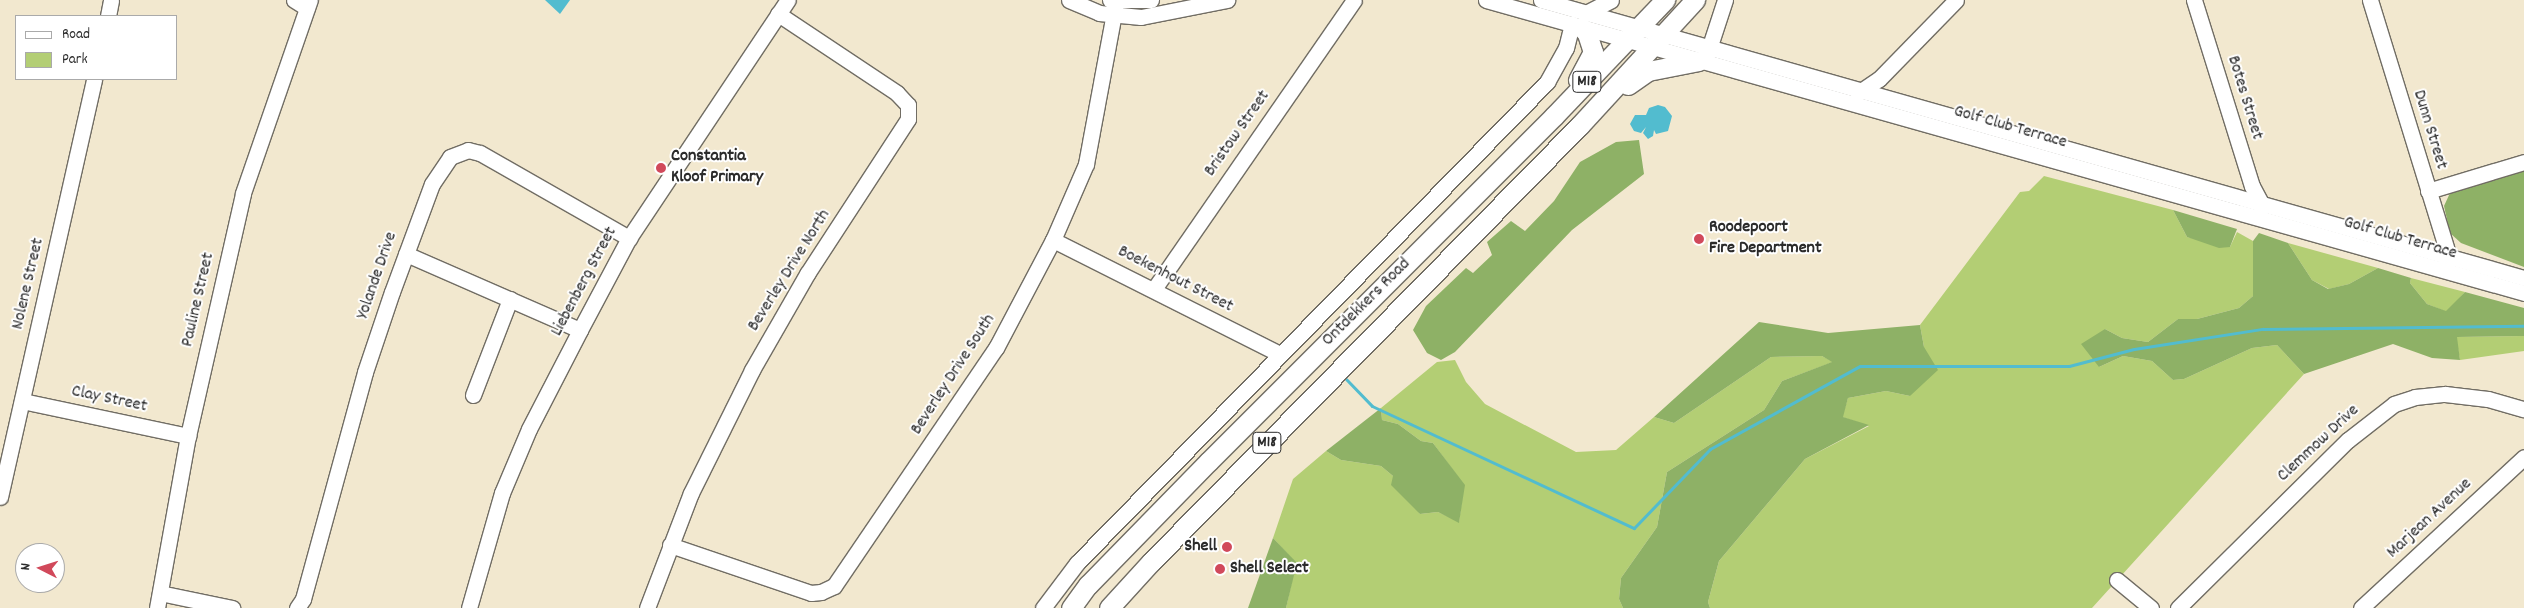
<!DOCTYPE html>
<style>
body{margin:0}
#map{position:relative;width:2524px;height:608px;overflow:hidden;background:#f2e8cf;font-family:Dekko,sans-serif}
div>[style]{position:absolute}
.green>*{inset:0;background:#b3ce74}
.forest>*{inset:0;background:#8eb166}
.water>*{inset:0;background:#52bccf}
.stream>*{height:3px;margin:-1.5px;padding:0 1.5px;transform-origin:1.5px;border-radius:1.5px;background:#52bccf}
.roads{filter:drop-shadow(1px 0 #716d64) drop-shadow(-1px 0 #716d64) drop-shadow(0 1px #716d64) drop-shadow(0 -1px #716d64)}
.minor>*{height:15px;margin:-7.5px;padding:0 7.5px;transform-origin:7.5px;border-radius:7.5px;background:#fff}
.major>*{height:19px;margin:-9.5px;padding:0 9.5px;transform-origin:9.5px;border-radius:9.5px;background:#fff}
.dots>*{width:14px;height:14px;translate:-50% -50%;box-sizing:border-box;border:2px solid #fff;border-radius:50%}
span{translate:-50% -50%;white-space:nowrap;text-align:center;line-height:1.15;-webkit-text-stroke:4px #fff;paint-order:stroke}
.shield-label span{padding:1px 4px;background:#fff;border:1px solid;border-radius:4px;-webkit-text-stroke-width:0}
.shield-label{font-size:16px;color:#2b2b2b;font-weight:700}
.street-label{font-size:18px;color:#2b2b2b}
.poi-label{font-size:18px;color:#2b2b2b;font-weight:700}
.left{translate:0 -50%;text-align:left}
.right{translate:-100% -50%;text-align:right}
.legend{position:absolute;left:15px;top:15px;width:162px;height:65px;box-sizing:border-box;background:#fff;border:1px solid #aaa;margin:0;padding:6px 9px;list-style:none;font-size:15px;color:#2b2b2b}
.legend li{display:flex;align-items:center;gap:10px;height:25px}
.legend b{width:25px;border:1px solid #aaa}
.north{position:absolute;left:15px;top:543px;width:50px;height:50px;box-sizing:border-box;background:#fff;border:1px solid #aaa;border-radius:50%;rotate:275deg;font-size:14px;font-weight:700;line-height:20px;text-align:center;color:#2b2b2b}
.north::after{content:'';display:block;margin:auto;width:18px;height:22px;background:#d1495b;clip-path:polygon(50% 0,100% 100%,50% 72%,0 100%)}
</style>
<div id="map">
<div class="green">
<i style="clip-path:polygon(2044px 176px,2173px 210px,2187px 237px,2230px 247px,2237px 232px,2253px 241px,2253px 296px,2239px 308px,2197px 319px,2178px 319px,2148px 342px,2122px 338px,2105px 329px,2099px 367px,2123px 356px,2152px 361px,2173px 380px,2184px 379px,2252px 348px,2277px 345px,2304px 374px,2092px 608px,1710px 608px,1708px 602px,1719px 561px,1805px 459px,1869px 426px,1842px 417px,1848px 398px,1886px 391px,1910px 396px,1924px 347px,1920px 325px,2020px 192px,2029px 191px)"></i>
<i style="clip-path:polygon(2288px 243px,2378px 268px,2349px 284px,2329px 289px,2312px 280px)"></i>
<i style="clip-path:polygon(2411px 278px,2465px 292px,2447px 312px,2427px 304px,2410px 283px)"></i>
<i style="clip-path:polygon(2524px 336px,2524px 351px,2460px 360px,2456px 337px)"></i>
<i style="clip-path:polygon(1822px 356px,1833px 362px,1782px 381px,1764px 410px,1667px 472px,1657px 527px,1621px 578px,1619px 599px,1623px 608px,1286px 608px,1296px 563px,1273px 538px,1293px 479px,1326px 451px,1341px 460px,1381px 466px,1393px 476px,1420px 514px,1438px 512px,1459px 522px,1464px 485px,1433px 443px,1421px 441px,1398px 424px,1382px 420px,1381px 408px,1437px 362px,1455px 360px,1466px 382px,1485px 404px,1576px 452px,1616px 450px,1654px 417px,1674px 423px,1771px 357px)"></i>
</div>
<div class="forest">
<i style="clip-path:polygon(1639px 140px,1644px 174px,1572px 230px,1455px 352px,1441px 360px,1427px 353px,1413px 330px,1426px 306px,1466px 268px,1473px 273px,1492px 255px,1487px 242px,1511px 221px,1525px 231px,1554px 201px,1580px 162px,1616px 142px)"></i>
<i style="clip-path:polygon(2524px 169px,2524px 267px,2461px 243px,2450px 233px,2444px 206px,2450px 193px)"></i>
<i style="clip-path:polygon(2173px 210px,2237px 229px,2230px 247px,2219px 248px,2187px 237px)"></i>
<i style="clip-path:polygon(2259px 233px,2288px 243px,2312px 280px,2328px 289px,2349px 284px,2378px 268px,2411px 278px,2410px 283px,2427px 304px,2446px 311px,2465px 292px,2524px 308px,2524px 336px,2457px 337px,2460px 360px,2432px 358px,2393px 344px,2304px 374px,2277px 345px,2252px 348px,2184px 379px,2173px 380px,2152px 361px,2123px 356px,2099px 367px,2081px 344px,2105px 329px,2122px 338px,2148px 342px,2178px 319px,2197px 319px,2239px 308px,2253px 296px,2253px 241px)"></i>
<i style="clip-path:polygon(1759px 322px,1828px 333px,1920px 325px,1924px 347px,1938px 370px,1910px 396px,1886px 391px,1848px 398px,1843px 417px,1869px 425px,1805px 459px,1719px 561px,1708px 602px,1710px 608px,1623px 608px,1619px 599px,1621px 578px,1657px 527px,1667px 472px,1764px 410px,1782px 381px,1832px 362px,1822px 356px,1771px 357px,1674px 423px,1654px 417px)"></i>
<i style="clip-path:polygon(1381px 408px,1382px 420px,1398px 424px,1421px 441px,1433px 443px,1465px 485px,1459px 523px,1438px 512px,1420px 514px,1391px 485px,1393px 476px,1381px 466px,1341px 460px,1326px 451px)"></i>
<i style="clip-path:polygon(1273px 538px,1297px 563px,1286px 608px,1248px 608px)"></i>
</div>
<div class="water">
<i style="clip-path:polygon(545px 0,570px 0,560px 14px)"></i>
<i style="clip-path:polygon(1658px 105px,1665px 107px,1672px 116px,1668px 131px,1656px 134px,1654px 130px,1653px 136px,1648px 139px,1643px 133px,1646px 127px,1641px 133px,1634px 131px,1630px 124px,1635px 115px,1646px 115px,1649px 108px)"></i>
</div>
<div class="stream">
<i style="left:1346px;top:379px;width:37px;rotate:46deg"></i>
<i style="left:1372px;top:406px;width:289px;rotate:25deg"></i>
<i style="left:1634px;top:528px;width:110px;rotate:-46.1deg"></i>
<i style="left:1710px;top:449px;width:171px;rotate:-29deg"></i>
<i style="left:1860px;top:366px;width:209px"></i>
<i style="left:2069px;top:366px;width:67px;rotate:-14.7deg"></i>
<i style="left:2134px;top:349px;width:130px;rotate:-8.9deg"></i>
<i style="left:2262px;top:329px;width:262px;rotate:-0.7deg"></i>
</div>
<div class="roads">
<div class="minor">
<i style="left:294px;top:0;width:15px;rotate:32deg"></i>
<i style="left:1069px;top:0;width:33px;rotate:23deg"></i>
<i style="left:1099px;top:13px;width:42px;rotate:5.4deg"></i>
<i style="left:1141px;top:17px;width:88px;rotate:-11.2deg"></i>
<i style="left:1110px;top:0;width:41px"></i>
<i style="left:1486px;top:0;width:1079px;rotate:15.76deg"></i>
<i style="left:1541px;top:0;width:1022px;rotate:15.79deg"></i>
<i style="left:2194px;top:0;width:195px;rotate:72.7deg"></i>
<i style="left:2252px;top:186px;width:21px;rotate:62deg"></i>
<i style="left:2262px;top:205px;width:4px;rotate:104deg"></i>
<i style="left:2370px;top:0;width:269px;rotate:72.9deg"></i>
<i style="left:2449px;top:257px;width:8px;rotate:113deg"></i>
<i style="left:1586px;top:13px;width:28px;rotate:-27deg"></i>
<i style="left:108px;top:16px;width:16px;rotate:-79deg"></i>
<i style="left:1706px;top:58px;width:61px;rotate:-71.9deg"></i>
<i style="left:1858px;top:93px;width:25px;rotate:-34deg"></i>
<i style="left:1879px;top:79px;width:110px;rotate:-45.7deg"></i>
<i style="left:2428px;top:191px;width:100px;rotate:-16.8deg"></i>
<i style="left:1053px;top:240px;width:254px;rotate:26.7deg"></i>
<i style="left:406px;top:254px;width:190px;rotate:23.6deg"></i>
<i style="left:1154px;top:289px;width:351px;rotate:-55.3deg"></i>
<i style="left:473px;top:395px;width:103px;rotate:-68.9deg"></i>
<i style="left:22px;top:401px;width:170px;rotate:11.9deg"></i>
<i style="left:0;top:497px;width:428px;rotate:-77.3deg"></i>
<i style="left:670px;top:545px;width:149px;rotate:18.8deg"></i>
<i style="left:811px;top:593px;width:10px;rotate:-6deg"></i>
<i style="left:821px;top:592px;width:14px;rotate:-25deg"></i>
<i style="left:834px;top:586px;width:288px;rotate:-55.8deg"></i>
<i style="left:996px;top:348px;width:122px;rotate:-62.2deg"></i>
<i style="left:1053px;top:240px;width:83px;rotate:-66.5deg"></i>
<i style="left:1086px;top:164px;width:165px;rotate:-79.5deg"></i>
<i style="left:2117px;top:580px;width:44px;rotate:39.5deg"></i>
<i style="left:160px;top:593px;width:74px;rotate:11.8deg"></i>
<i style="left:157px;top:608px;width:175px;rotate:-79.8deg"></i>
<i style="left:188px;top:436px;width:249px;rotate:-77.2deg"></i>
<i style="left:243px;top:193px;width:204px;rotate:-70.9deg"></i>
<i style="left:297px;top:608px;width:11px;rotate:-56deg"></i>
<i style="left:303px;top:599px;width:235px;rotate:-74.7deg"></i>
<i style="left:365px;top:372px;width:84px;rotate:-71.4deg"></i>
<i style="left:392px;top:292px;width:115px;rotate:-69.7deg"></i>
<i style="left:432px;top:184px;width:32px;rotate:-56deg"></i>
<i style="left:450px;top:157px;width:19px;rotate:-21deg"></i>
<i style="left:468px;top:150px;width:12px;rotate:14deg"></i>
<i style="left:480px;top:153px;width:172px;rotate:29.7deg"></i>
<i style="left:469px;top:608px;width:120px;rotate:-74deg"></i>
<i style="left:502px;top:493px;width:69px;rotate:-67.1deg"></i>
<i style="left:529px;top:429px;width:111px;rotate:-62.7deg"></i>
<i style="left:580px;top:330px;width:104px;rotate:-62deg"></i>
<i style="left:629px;top:238px;width:286px;rotate:-56.3deg"></i>
<i style="left:647px;top:608px;width:123px;rotate:-69.1deg"></i>
<i style="left:691px;top:493px;width:137px;rotate:-63.6deg"></i>
<i style="left:752px;top:370px;width:111px;rotate:-60.2deg"></i>
<i style="left:807px;top:274px;width:185px;rotate:-56.9deg"></i>
<i style="left:908px;top:119px;width:14px;rotate:-90deg"></i>
<i style="left:908px;top:105px;width:16px;rotate:-133deg"></i>
<i style="left:897px;top:93px;width:143px;rotate:-146.4deg"></i>
<i style="left:1043px;top:608px;width:56px;rotate:-52.9deg"></i>
<i style="left:1077px;top:563px;width:673px;rotate:-45.66deg"></i>
<i style="left:1547px;top:82px;width:39px;rotate:-61deg"></i>
<i style="left:1566px;top:48px;width:25px;rotate:-76deg"></i>
<i style="left:2178px;top:608px;width:239px;rotate:-44.7deg"></i>
<i style="left:2348px;top:440px;width:58px;rotate:-38deg"></i>
<i style="left:2394px;top:404px;width:22px;rotate:-18deg"></i>
<i style="left:2415px;top:397px;width:30px;rotate:-6deg"></i>
<i style="left:2445px;top:394px;width:43px;rotate:6.6deg"></i>
<i style="left:2488px;top:399px;width:37px;rotate:16deg"></i>
<i style="left:2361px;top:608px;width:222px;rotate:-42.8deg"></i>
</div>
<div class="major">
<i style="left:1578px;top:80px;width:32px;rotate:-62deg"></i>
<i style="left:1593px;top:52px;width:20px;rotate:-108deg"></i>
<i style="left:1587px;top:33px;width:8px;rotate:-135deg"></i>
<i style="left:1628px;top:85px;width:24px;rotate:-35deg"></i>
<i style="left:1648px;top:71px;width:52px;rotate:-11.1deg"></i>
<i style="left:1071px;top:608px;width:29px;rotate:-54deg"></i>
<i style="left:1088px;top:585px;width:173px;rotate:-45.7deg"></i>
<i style="left:1209px;top:461px;width:488px;rotate:-45deg"></i>
<i style="left:1554px;top:116px;width:161px;rotate:-46.3deg"></i>
<i style="left:1109px;top:608px;width:62px;rotate:-47.6deg"></i>
<i style="left:1151px;top:562px;width:612px;rotate:-45.53deg"></i>
<i style="left:1580px;top:125px;width:170px;rotate:-47.4deg"></i>
</div>
</div>
<div class="dots">
<i style="left:661px;top:168px;background:#d1495b"></i>
<i style="left:1699px;top:239px;background:#d1495b"></i>
<i style="left:1227px;top:547px;background:#d1495b"></i>
<i style="left:1220px;top:569px;background:#d1495b"></i>
</div>
<div class="shield-label">
<span style="left:1587px;top:82px">M18</span>
<span style="left:1267px;top:443px">M18</span>
</div>
<div class="street-label">
<span style="left:2244px;top:98px;rotate:73deg">Botes Street</span>
<span style="left:2010px;top:128px;rotate:16deg">Golf Club Terrace</span>
<span style="left:2429px;top:130px;rotate:73deg">Dunn Street</span>
<span style="left:1238px;top:134px;rotate:-55deg">Bristow Street</span>
<span style="left:2400px;top:239px;rotate:16deg">Golf Club Terrace</span>
<span style="left:790px;top:271px;rotate:-58deg">Beverley Drive North</span>
<span style="left:378px;top:276px;rotate:-71deg">Yolande Drive</span>
<span style="left:1175px;top:280px;rotate:27deg">Boekenhout Street</span>
<span style="left:585px;top:282px;rotate:-62deg">Liebenberg Street</span>
<span style="left:29px;top:284px;rotate:-77deg">Nolene Street</span>
<span style="left:199px;top:300px;rotate:-77deg">Pauline Street</span>
<span style="left:1367px;top:303px;rotate:-45deg">Ontdekkers Road</span>
<span style="left:954px;top:375px;rotate:-57deg">Beverley Drive South</span>
<span style="left:109px;top:400px;rotate:12deg">Clay Street</span>
<span style="left:2319px;top:444px;rotate:-43deg">Clemmow Drive</span>
<span style="left:2430px;top:519px;rotate:-43deg">Marjean Avenue</span>
</div>
<div class="poi-label">
<span class="left" style="left:671px;top:168px">Constantia<br>Kloof Primary</span>
<span class="left" style="left:1709px;top:239px">Roodepoort<br>Fire Department</span>
<span class="right" style="left:1217px;top:547px">Shell</span>
<span class="left" style="left:1230px;top:569px">Shell Select</span>
</div>
<ul class="legend">
<li><b style="height:6px;background:#fff"></b>Road</li>
<li><b style="height:14px;background:#b3ce74"></b>Park</li>
</ul>
<div class="north">N</div>
</div>
